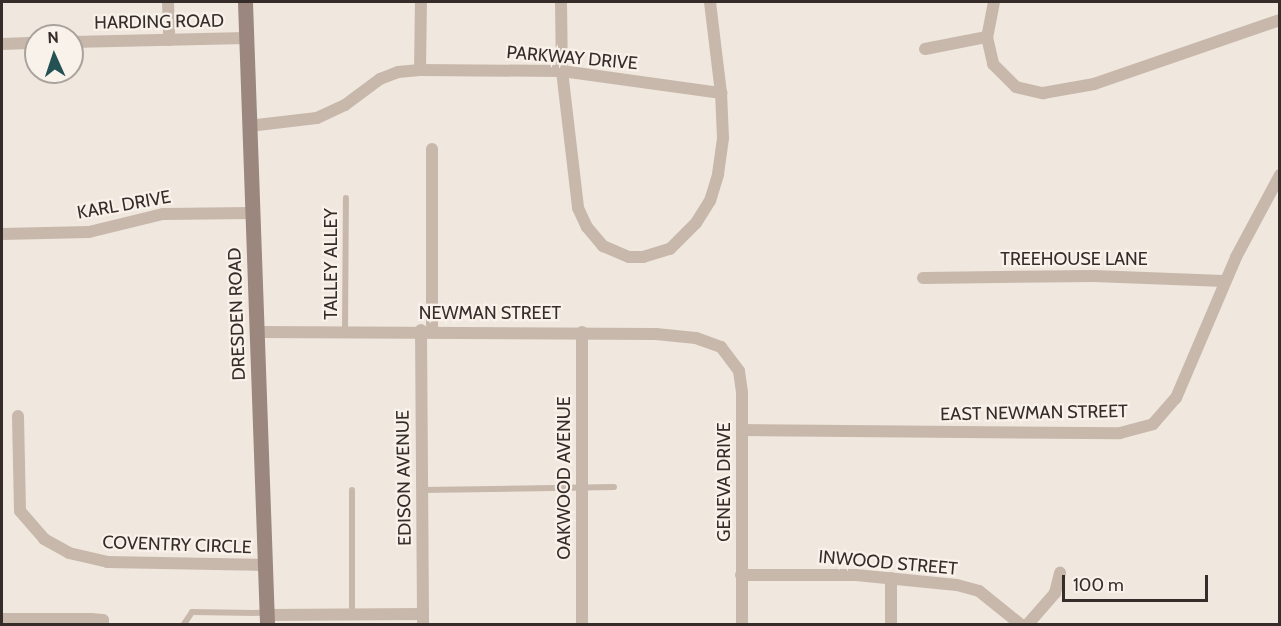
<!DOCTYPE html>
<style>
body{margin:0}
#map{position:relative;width:1281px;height:626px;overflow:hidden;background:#f0e8de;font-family:Cabin,sans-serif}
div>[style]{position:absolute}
.lane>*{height:6px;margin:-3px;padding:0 3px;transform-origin:3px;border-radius:3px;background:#c8b8ab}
.street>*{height:12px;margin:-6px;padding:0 6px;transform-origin:6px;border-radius:6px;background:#c8b8ab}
.secondary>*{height:15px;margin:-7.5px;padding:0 7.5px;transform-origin:7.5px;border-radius:7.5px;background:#9b877d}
span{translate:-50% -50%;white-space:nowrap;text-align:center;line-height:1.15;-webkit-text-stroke:4.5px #f8f2ea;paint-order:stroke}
.street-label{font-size:18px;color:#362d2a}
.frame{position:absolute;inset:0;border:3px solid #362d2a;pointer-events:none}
.north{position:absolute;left:24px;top:24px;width:60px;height:60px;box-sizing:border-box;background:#f8f2ea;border:2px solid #aaa39d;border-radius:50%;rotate:357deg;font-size:16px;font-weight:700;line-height:24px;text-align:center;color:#362d2a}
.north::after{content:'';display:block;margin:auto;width:21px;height:27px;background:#235154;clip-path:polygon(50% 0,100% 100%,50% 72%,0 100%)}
.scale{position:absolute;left:1062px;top:575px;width:146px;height:27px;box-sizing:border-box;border:3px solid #362d2a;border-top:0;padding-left:8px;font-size:18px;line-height:21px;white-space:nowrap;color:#362d2a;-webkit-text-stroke:4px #f8f2ea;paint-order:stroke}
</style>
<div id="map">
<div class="lane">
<i style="left:345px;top:331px;width:133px;rotate:-89.6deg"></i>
<i style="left:352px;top:490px;width:125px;rotate:90deg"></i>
<i style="left:423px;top:490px;width:191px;rotate:-0.9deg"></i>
<i style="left:184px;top:624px;width:14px;rotate:-56deg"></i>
<i style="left:192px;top:612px;width:73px;rotate:0.8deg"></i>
</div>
<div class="street">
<i style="left:168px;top:2px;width:38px;rotate:88deg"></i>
<i style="left:561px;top:2px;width:69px;rotate:89.2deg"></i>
<i style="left:562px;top:71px;width:138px;rotate:83.3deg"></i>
<i style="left:578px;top:208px;width:21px;rotate:65deg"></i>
<i style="left:587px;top:227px;width:25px;rotate:50deg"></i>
<i style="left:603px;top:246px;width:28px;rotate:23deg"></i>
<i style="left:629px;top:257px;width:14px"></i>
<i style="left:643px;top:257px;width:28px;rotate:-17deg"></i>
<i style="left:670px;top:249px;width:37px;rotate:-45deg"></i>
<i style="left:696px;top:223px;width:26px;rotate:-58deg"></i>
<i style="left:710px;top:201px;width:28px;rotate:-73deg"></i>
<i style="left:718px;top:174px;width:36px;rotate:-82deg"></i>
<i style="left:723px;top:138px;width:45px;rotate:-92.5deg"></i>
<i style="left:721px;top:93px;width:92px;rotate:-96.9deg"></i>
<i style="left:994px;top:2px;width:36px;rotate:101deg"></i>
<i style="left:987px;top:37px;width:28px;rotate:77deg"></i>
<i style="left:993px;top:64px;width:33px;rotate:45deg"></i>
<i style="left:1016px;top:87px;width:28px;rotate:13deg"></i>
<i style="left:1043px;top:93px;width:52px;rotate:-10deg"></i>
<i style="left:1094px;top:84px;width:197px;rotate:-19deg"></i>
<i style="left:72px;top:42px;width:174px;rotate:-1.3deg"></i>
<i style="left:2px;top:44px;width:34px;rotate:-2deg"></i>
<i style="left:925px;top:49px;width:63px;rotate:-11deg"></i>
<i style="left:420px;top:70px;width:142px;rotate:0.4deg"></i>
<i style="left:562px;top:71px;width:161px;rotate:7.9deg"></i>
<i style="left:249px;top:126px;width:68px;rotate:-6.7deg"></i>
<i style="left:317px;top:118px;width:31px;rotate:-25deg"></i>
<i style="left:345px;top:105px;width:44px;rotate:-36.6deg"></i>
<i style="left:380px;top:79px;width:19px;rotate:-21deg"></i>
<i style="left:398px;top:72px;width:22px;rotate:-5deg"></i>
<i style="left:420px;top:70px;width:68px;rotate:-89.2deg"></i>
<i style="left:432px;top:149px;width:181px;rotate:90deg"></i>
<i style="left:2px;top:234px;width:87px;rotate:-1.3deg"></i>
<i style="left:89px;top:232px;width:76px;rotate:-13.7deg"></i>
<i style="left:163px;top:214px;width:89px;rotate:-0.6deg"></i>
<i style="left:923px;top:278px;width:171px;rotate:-0.7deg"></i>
<i style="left:1094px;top:276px;width:130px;rotate:2.2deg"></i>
<i style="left:421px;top:330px;width:294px;rotate:89.6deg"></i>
<i style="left:257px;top:332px;width:399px;rotate:0.3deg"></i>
<i style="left:656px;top:334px;width:40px;rotate:5.7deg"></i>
<i style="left:696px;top:338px;width:27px;rotate:20deg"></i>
<i style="left:721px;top:347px;width:30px;rotate:53deg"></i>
<i style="left:739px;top:371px;width:22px;rotate:82deg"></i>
<i style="left:742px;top:393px;width:231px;rotate:90deg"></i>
<i style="left:18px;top:416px;width:95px;rotate:88.8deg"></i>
<i style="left:20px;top:511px;width:37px;rotate:49deg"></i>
<i style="left:44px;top:539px;width:29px;rotate:29deg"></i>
<i style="left:69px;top:553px;width:39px;rotate:13deg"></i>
<i style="left:107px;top:562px;width:158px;rotate:1.1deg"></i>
<i style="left:742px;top:430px;width:378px;rotate:0.5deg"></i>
<i style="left:1120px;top:433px;width:34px;rotate:-15deg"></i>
<i style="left:1153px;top:424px;width:35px;rotate:-49deg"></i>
<i style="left:1176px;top:398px;width:153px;rotate:-66.9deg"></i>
<i style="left:1236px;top:257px;width:93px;rotate:-61.8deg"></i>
<i style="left:741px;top:575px;width:115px"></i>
<i style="left:856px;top:575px;width:101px;rotate:5.7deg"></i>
<i style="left:957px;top:585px;width:23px;rotate:15deg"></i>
<i style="left:979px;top:591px;width:53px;rotate:38.8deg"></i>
<i style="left:891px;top:578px;width:46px;rotate:90deg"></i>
<i style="left:266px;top:615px;width:157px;rotate:-0.4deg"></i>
<i style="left:2px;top:619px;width:89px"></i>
<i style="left:91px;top:619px;width:12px;rotate:5deg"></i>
<i style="left:103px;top:620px;width:4px;rotate:90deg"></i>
<i style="left:582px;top:624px;width:292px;rotate:-90deg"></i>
<i style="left:1028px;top:624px;width:41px;rotate:-48.9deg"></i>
<i style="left:1055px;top:593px;width:21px;rotate:-76deg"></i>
</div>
<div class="secondary">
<i style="left:245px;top:2px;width:622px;rotate:87.97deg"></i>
</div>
<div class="street-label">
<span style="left:159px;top:22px;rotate:-1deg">HARDING ROAD</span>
<span style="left:572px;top:58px;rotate:5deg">PARKWAY DRIVE</span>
<span style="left:124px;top:205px;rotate:-10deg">KARL DRIVE</span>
<span style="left:1074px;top:259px">TREEHOUSE LANE</span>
<span style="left:331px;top:264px;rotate:-90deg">TALLEY ALLEY</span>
<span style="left:490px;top:313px">NEWMAN STREET</span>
<span style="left:237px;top:314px;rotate:-92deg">DRESDEN ROAD</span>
<span style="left:1034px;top:413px;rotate:-1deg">EAST NEWMAN STREET</span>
<span style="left:404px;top:478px;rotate:-91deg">EDISON AVENUE</span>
<span style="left:564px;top:478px;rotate:-90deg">OAKWOOD AVENUE</span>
<span style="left:724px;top:482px;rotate:-90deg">GENEVA DRIVE</span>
<span style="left:177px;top:545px;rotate:2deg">COVENTRY CIRCLE</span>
<span style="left:888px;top:563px;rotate:5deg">INWOOD STREET</span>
</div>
<div class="frame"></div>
<div class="north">N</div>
<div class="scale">100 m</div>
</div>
